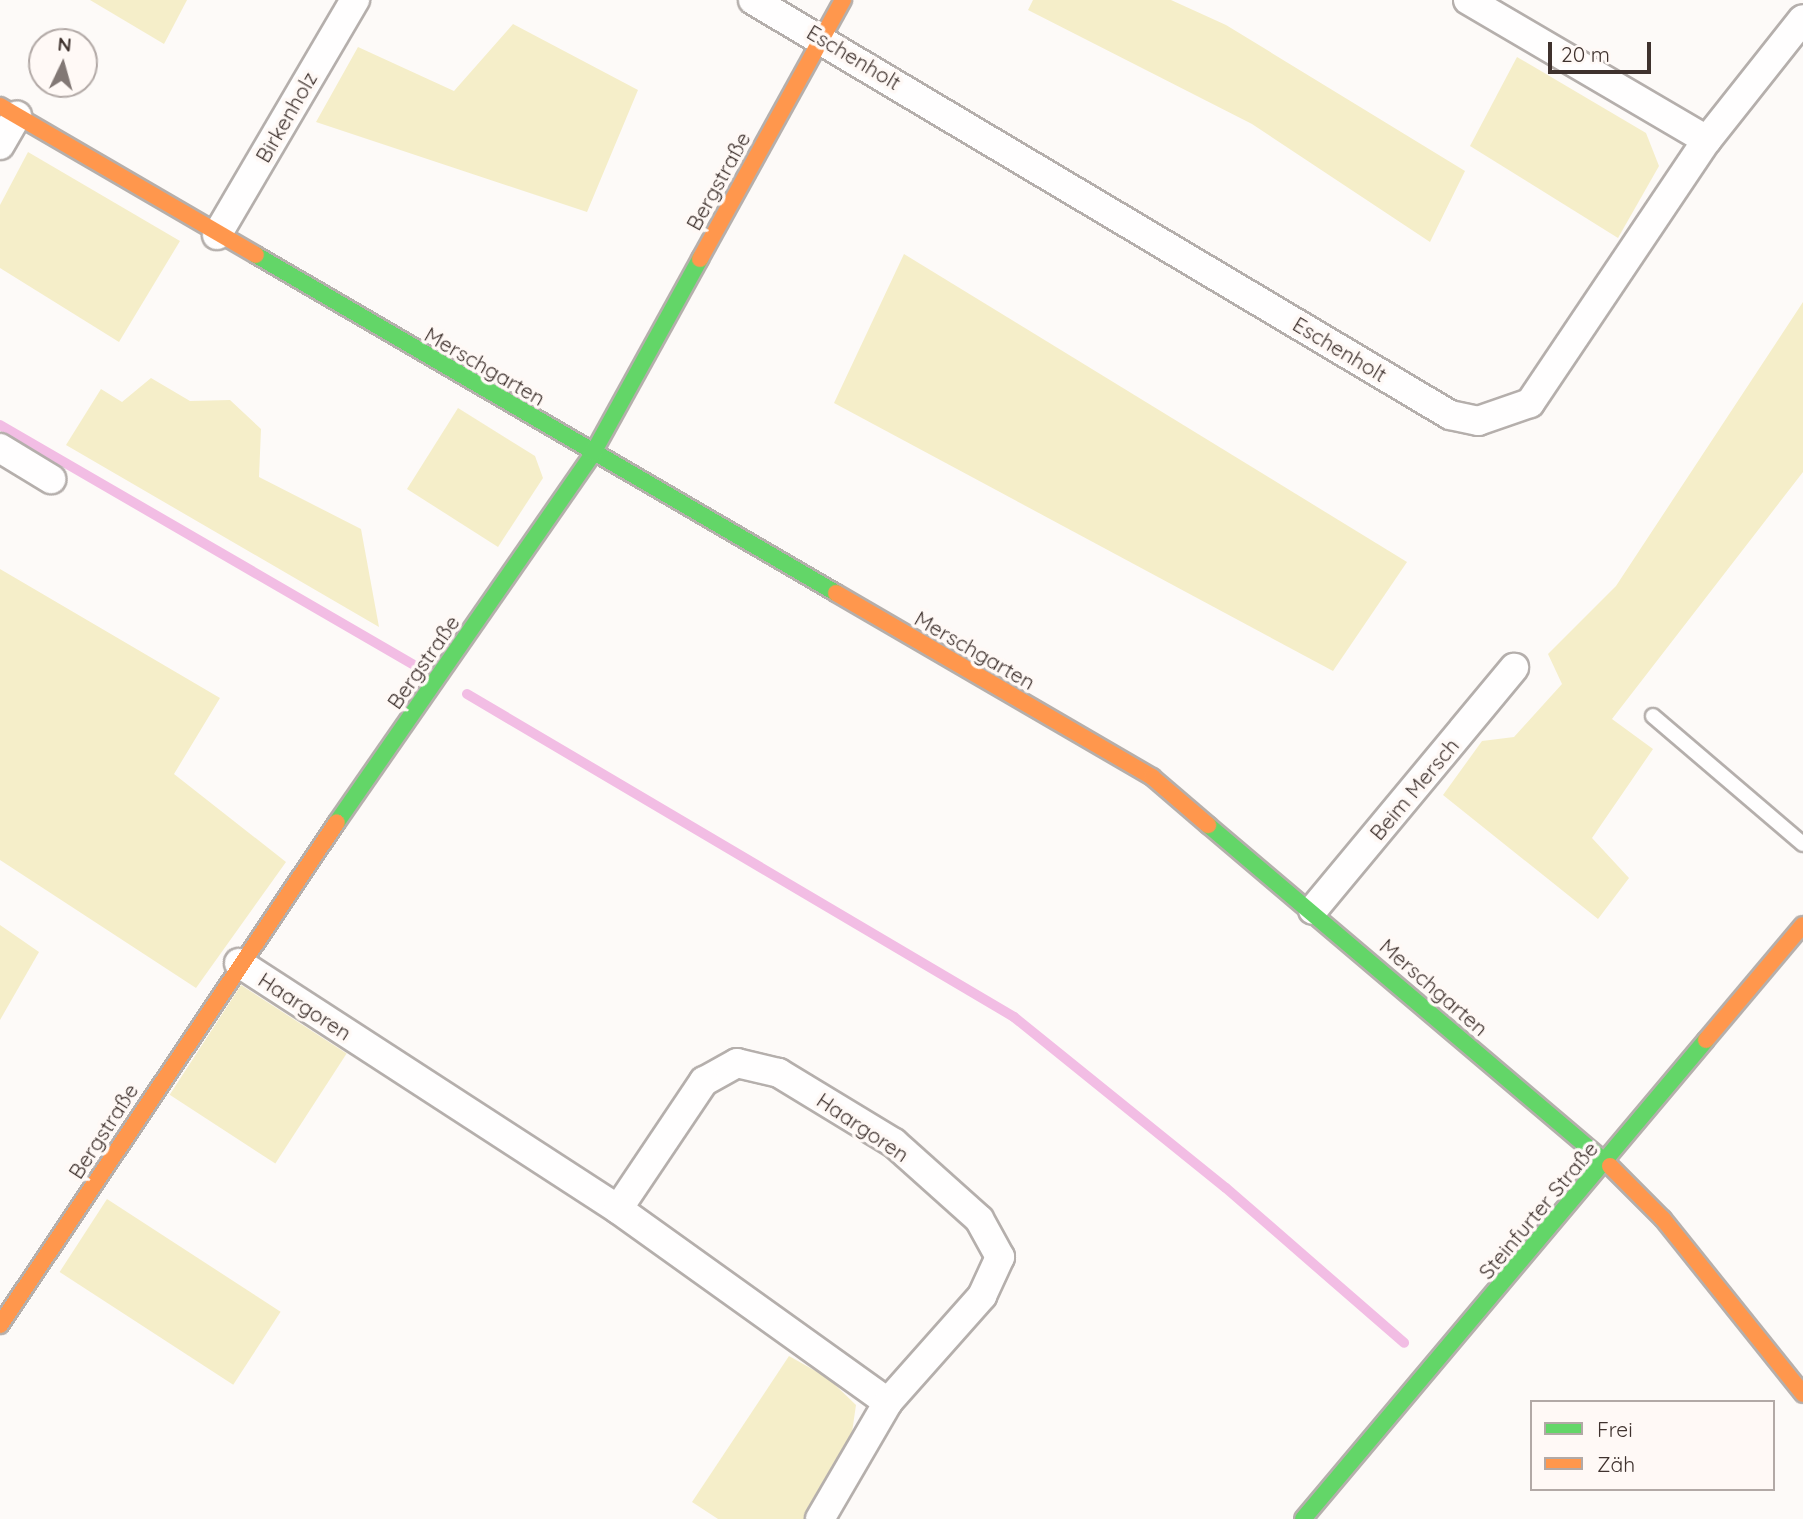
<!DOCTYPE html>
<meta charset="utf-8">
<style>
body{margin:0}
#map{position:relative;width:1803px;height:1519px;overflow:hidden;background:#fdfaf8;font-family:Quicksand,sans-serif}
div>[style]{position:absolute}
.green>*{inset:0;background:#f5eec9;transform-origin:0 0}
.stream>*{height:10px;margin:-5px;padding:0 5px;transform-origin:5px;border-radius:5px;background:#f2bde4}
.roads{filter:drop-shadow(2px 0 #b5afac) drop-shadow(-2px 0 #b5afac) drop-shadow(0 2px #b5afac) drop-shadow(0 -2px #b5afac)}
.lane>*{height:14px;margin:-7px;padding:0 7px;transform-origin:7px;border-radius:7px;background:#fffefe}
.street>*{height:28px;margin:-14px;padding:0 14px;transform-origin:14px;border-radius:14px;background:#fffefe}
.fast>*{height:16px;margin:-8px;padding:0 8px;transform-origin:8px;border-radius:8px;background:#63d668}
.slow>*{height:16px;margin:-8px;padding:0 8px;transform-origin:8px;border-radius:8px;background:#ff974d}
span{translate:-50% -50%;white-space:nowrap;text-align:center;line-height:1.15;-webkit-text-stroke:7px #fff9f6;paint-order:stroke}
.street-label{font-size:21px;color:#3f322e}
.legend{position:absolute;left:1530px;top:1400px;width:245px;height:91px;box-sizing:border-box;background:#fff9f6;border:2px solid #b2a9a6;margin:0;padding:9px 12px;list-style:none;font-size:21px;color:#3f322e}
.legend li{display:flex;align-items:center;gap:14px;height:35px}
.legend b{width:35px;border:2px solid #b2a9a6}
.north{position:absolute;left:28px;top:28px;width:70px;height:70px;box-sizing:border-box;background:#fff9f6;border:2px solid #b2a9a6;border-radius:50%;rotate:5deg;font-size:19px;font-weight:700;line-height:28px;text-align:center;color:#3f322e}
.north::after{content:'';display:block;margin:auto;width:24px;height:32px;background:#827875;clip-path:polygon(50% 0,100% 100%,50% 72%,0 100%)}
.scale{position:absolute;left:1548px;top:42px;width:103px;height:32px;box-sizing:border-box;border:4px solid #3f322e;border-top:0;padding-left:9px;font-size:21px;line-height:24px;white-space:nowrap;color:#3f322e;-webkit-text-stroke:5px #fff9f6;paint-order:stroke}
</style>
<div id="map">
<div class="green">
<i style="clip-path:polygon(90px 0,187px 0,164px 44px)"></i>
<i style="clip-path:polygon(1033px 0,1171px 0,1226px 25px,1465px 171px,1430px 242px,1252px 124px,1028px 10px)"></i>
<i style="clip-path:polygon(513px 24px,638px 90px,587px 212px,316px 122px,358px 47px,454px 91px)"></i>
<i style="clip-path:polygon(1517px 57px,1646px 133px,1659px 166px,1618px 238px,1470px 146px)"></i>
<i style="clip-path:polygon(28px 152px,180px 241px,119px 342px,0 268px,0 205px)"></i>
<i style="clip-path:polygon(904px 254px,1407px 562px,1333px 671px,834px 403px)"></i>
<i style="clip-path:polygon(1803px 302px,1803px 472px,1612px 719px,1653px 749px,1592px 838px,1629px 878px,1598px 919px,1443px 795px,1482px 741px,1514px 737px,1562px 684px,1548px 654px,1616px 586px)"></i>
<i style="clip-path:polygon(151px 378px,190px 401px,230px 400px,261px 429px,259px 477px,361px 529px,379px 627px,66px 445px,101px 389px,122px 402px)"></i>
<i style="clip-path:polygon(458px 408px,535px 456px,543px 478px,498px 547px,407px 489px)"></i>
<i style="clip-path:polygon(0 569px,220px 698px,174px 774px,286px 862px,196px 988px,0 860px)"></i>
<i style="clip-path:polygon(0 925px,39px 952px,0 1020px)"></i>
<i style="left:241px;top:985px;width:126px;height:131px;rotate:33deg"></i>
<i style="left:107px;top:1199px;width:207px;height:87px;rotate:33deg"></i>
<i style="clip-path:polygon(789px 1356px,828px 1378px,856px 1405px,850px 1446px,805px 1519px,718px 1519px,692px 1502px)"></i>
</div>
<div class="stream">
<i style="left:0;top:425px;width:482px;rotate:30.1deg"></i>
<i style="left:467px;top:694px;width:635px;rotate:30.56deg"></i>
<i style="left:1014px;top:1017px;width:272px;rotate:38.9deg"></i>
<i style="left:1226px;top:1188px;width:236px;rotate:41deg"></i>
</div>
<div class="roads">
<div class="lane">
<i style="left:1653px;top:716px;width:197px;rotate:40.5deg"></i>
</div>
<div class="street">
<i style="left:753px;top:0;width:811px;rotate:30.77deg"></i>
<i style="left:1450px;top:415px;width:29px;rotate:12deg"></i>
<i style="left:1478px;top:421px;width:55px;rotate:-19.1deg"></i>
<i style="left:1530px;top:403px;width:317px;rotate:-56.1deg"></i>
<i style="left:1707px;top:140px;width:154px;rotate:-51.6deg"></i>
<i style="left:1468px;top:0;width:277px;rotate:30.4deg"></i>
<i style="left:0;top:145px;width:34px;rotate:-60deg"></i>
<i style="left:217px;top:235px;width:273px;rotate:-59.6deg"></i>
<i style="left:0;top:448px;width:60px;rotate:31.3deg"></i>
<i style="left:1313px;top:910px;width:315px;rotate:-50.3deg"></i>
<i style="left:239px;top:963px;width:452px;rotate:33deg"></i>
<i style="left:618px;top:1209px;width:332px;rotate:35.6deg"></i>
<i style="left:888px;top:1402px;width:142px;rotate:-48.4deg"></i>
<i style="left:982px;top:1296px;width:43px;rotate:-65.2deg"></i>
<i style="left:1000px;top:1257px;width:43px;rotate:-118.9deg"></i>
<i style="left:979px;top:1219px;width:114px;rotate:-138.2deg"></i>
<i style="left:894px;top:1143px;width:135px;rotate:-148.7deg"></i>
<i style="left:779px;top:1073px;width:43px;rotate:-166.6deg"></i>
<i style="left:737px;top:1063px;width:38px;rotate:151deg"></i>
<i style="left:704px;top:1081px;width:154px;rotate:123.9deg"></i>
<i style="left:820px;top:1519px;width:135px;rotate:-59.8deg"></i>
</div>
<div class="fast">
<i style="left:256px;top:255px;width:671px;rotate:30.23deg"></i>
<i style="left:337px;top:822px;width:449px;rotate:-55.2deg"></i>
<i style="left:593px;top:453px;width:222px;rotate:-61.1deg"></i>
<i style="left:1208px;top:825px;width:527px;rotate:40.31deg"></i>
<i style="left:1303px;top:1519px;width:626px;rotate:-49.92deg"></i>
</div>
<div class="slow">
<i style="left:0;top:106px;width:296px;rotate:30.2deg"></i>
<i style="left:700px;top:259px;width:296px;rotate:-61.1deg"></i>
<i style="left:836px;top:593px;width:366px;rotate:30.2deg"></i>
<i style="left:1152px;top:777px;width:74px;rotate:40.6deg"></i>
<i style="left:1706px;top:1040px;width:150px;rotate:-49.9deg"></i>
<i style="left:1610px;top:1166px;width:75px;rotate:45deg"></i>
<i style="left:1663px;top:1219px;width:224px;rotate:51.3deg"></i>
<i style="left:0;top:1325px;width:605px;rotate:-56.18deg"></i>
</div>
</div>
<div class="street-label">
<span style="left:854px;top:57px;rotate:31deg">Eschenholt</span>
<span style="left:286px;top:117px;rotate:-60deg">Birkenholz</span>
<span style="left:718px;top:181px;rotate:-61deg">Bergstraße</span>
<span style="left:1340px;top:349px;rotate:31deg">Eschenholt</span>
<span style="left:485px;top:366px;rotate:30deg">Merschgarten</span>
<span style="left:975px;top:650px;rotate:30deg">Merschgarten</span>
<span style="left:423px;top:662px;rotate:-55deg">Bergstraße</span>
<span style="left:1414px;top:789px;rotate:-50deg">Beim Mersch</span>
<span style="left:1434px;top:987px;rotate:41deg">Merschgarten</span>
<span style="left:305px;top:1006px;rotate:33deg">Haargoren</span>
<span style="left:863px;top:1127px;rotate:34deg">Haargoren</span>
<span style="left:103px;top:1131px;rotate:-57deg">Bergstraße</span>
<span style="left:1538px;top:1210px;rotate:-50deg">Steinfurter Straße</span>
</div>
<ul class="legend">
<li><b style="height:9px;background:#63d668"></b>Frei</li>
<li><b style="height:9px;background:#ff974d"></b>Zäh</li>
</ul>
<div class="north">N</div>
<div class="scale">20 m</div>
</div>
